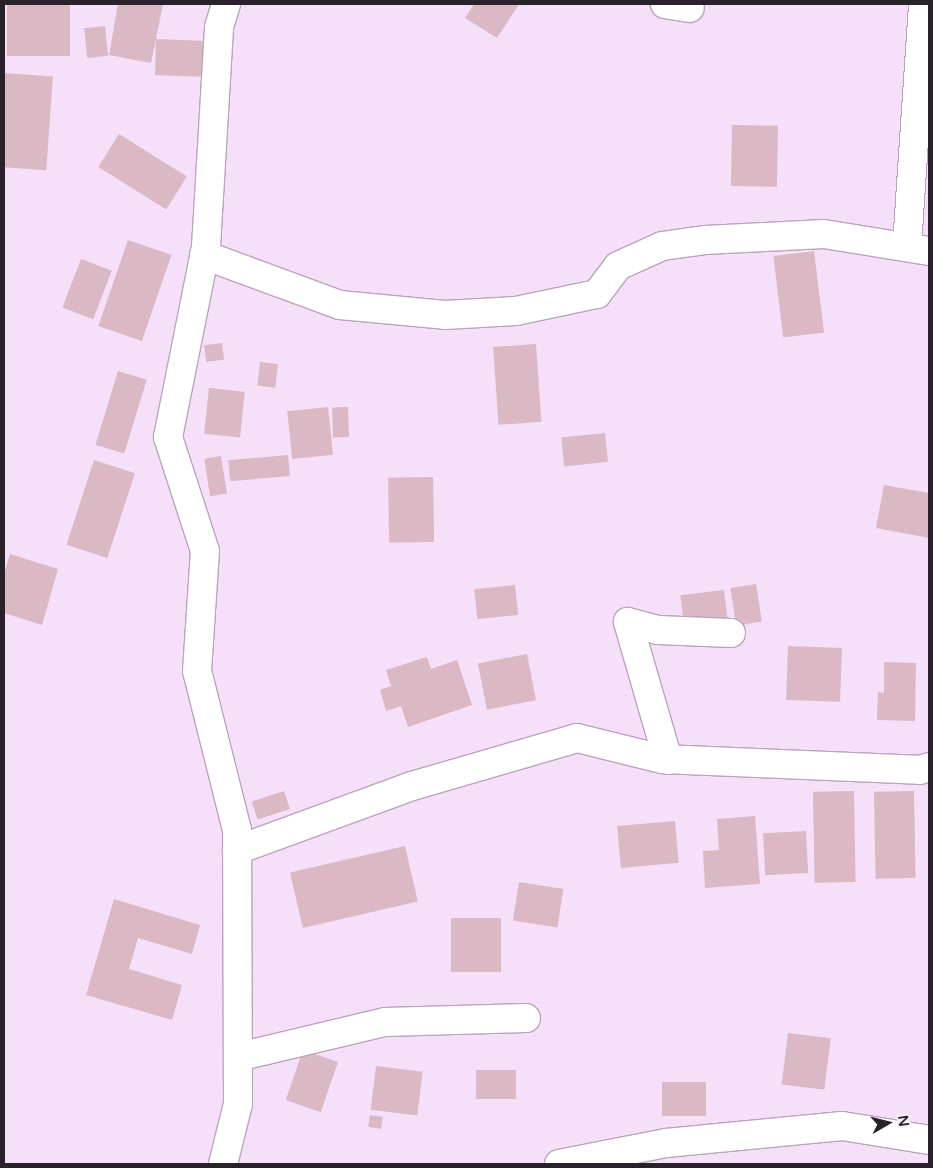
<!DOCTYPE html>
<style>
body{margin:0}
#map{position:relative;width:933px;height:1168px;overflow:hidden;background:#f6dff8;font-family:"Varela Round",sans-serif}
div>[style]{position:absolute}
.building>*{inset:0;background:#dab9c5;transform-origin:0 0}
.roads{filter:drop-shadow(1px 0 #baa4bc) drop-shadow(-1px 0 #baa4bc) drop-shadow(0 1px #baa4bc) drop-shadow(0 -1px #baa4bc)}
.minor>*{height:28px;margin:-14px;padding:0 14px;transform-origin:14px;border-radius:14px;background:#fff}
span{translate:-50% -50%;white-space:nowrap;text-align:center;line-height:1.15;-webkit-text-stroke:4px #fef0ff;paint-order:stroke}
.frame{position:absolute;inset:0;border:5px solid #2a222b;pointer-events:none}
.north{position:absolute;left:863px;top:1098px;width:50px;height:50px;-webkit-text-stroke:4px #fef0ff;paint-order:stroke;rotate:82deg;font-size:14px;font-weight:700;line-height:20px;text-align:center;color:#2a222b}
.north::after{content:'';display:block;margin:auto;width:18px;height:22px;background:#2a222b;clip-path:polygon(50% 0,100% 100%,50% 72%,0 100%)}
</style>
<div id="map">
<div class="building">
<i style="clip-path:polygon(118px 4px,163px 4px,156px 39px,206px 41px,205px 77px,155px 75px,156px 39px,151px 63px,109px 55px)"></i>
<i style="clip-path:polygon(474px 4px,519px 4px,497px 38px,465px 18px)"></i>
<i style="left:70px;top:5px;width:51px;height:63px;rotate:90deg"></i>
<i style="left:105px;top:26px;width:30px;height:21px;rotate:84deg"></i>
<i style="left:4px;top:73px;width:49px;height:94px;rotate:4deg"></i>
<i style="left:732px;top:125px;width:46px;height:61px;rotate:1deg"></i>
<i style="left:119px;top:134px;width:80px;height:39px;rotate:32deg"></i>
<i style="left:128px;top:240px;width:46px;height:91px;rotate:19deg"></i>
<i style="left:814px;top:251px;width:82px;height:41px;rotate:83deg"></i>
<i style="left:81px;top:259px;width:33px;height:52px;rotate:21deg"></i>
<i style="left:222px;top:343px;width:17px;height:18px;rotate:83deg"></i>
<i style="left:536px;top:344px;width:78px;height:43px;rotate:86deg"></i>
<i style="left:260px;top:362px;width:18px;height:24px;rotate:6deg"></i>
<i style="left:118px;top:371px;width:30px;height:77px;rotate:17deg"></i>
<i style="left:209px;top:388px;width:36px;height:46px;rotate:6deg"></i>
<i style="left:328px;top:407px;width:48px;height:41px;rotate:84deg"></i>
<i style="left:348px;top:407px;width:30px;height:16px;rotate:88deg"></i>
<i style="left:605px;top:433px;width:29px;height:44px;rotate:84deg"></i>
<i style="left:288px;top:455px;width:21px;height:60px;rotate:85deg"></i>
<i style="left:221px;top:456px;width:38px;height:17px;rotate:81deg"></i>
<i style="left:94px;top:460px;width:43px;height:89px;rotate:18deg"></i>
<i style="left:433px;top:477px;width:65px;height:45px;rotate:89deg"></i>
<i style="clip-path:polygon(884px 485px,929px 493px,929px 538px,876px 528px)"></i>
<i style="clip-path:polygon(10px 554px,58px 569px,42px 625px,4px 613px,4px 574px)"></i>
<i style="left:756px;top:584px;width:38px;height:26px;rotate:81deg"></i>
<i style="left:515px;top:585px;width:30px;height:41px;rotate:84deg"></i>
<i style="left:724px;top:590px;width:33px;height:44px;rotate:83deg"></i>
<i style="left:788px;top:646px;width:54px;height:54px;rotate:2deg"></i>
<i style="left:527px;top:654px;width:47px;height:50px;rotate:79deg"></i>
<i style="clip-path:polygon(427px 657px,431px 669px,457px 660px,472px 705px,408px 727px,401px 706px,386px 711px,380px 690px,391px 686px,386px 670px)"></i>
<i style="clip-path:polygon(884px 662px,916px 663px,915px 721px,877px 720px,878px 692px,884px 693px)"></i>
<i style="left:284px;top:791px;width:19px;height:34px;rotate:72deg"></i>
<i style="left:854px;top:791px;width:91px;height:41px;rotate:89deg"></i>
<i style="left:914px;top:791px;width:87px;height:40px;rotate:89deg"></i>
<i style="clip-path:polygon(755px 816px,760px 884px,705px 888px,703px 851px,719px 850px,717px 819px)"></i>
<i style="left:675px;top:821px;width:42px;height:58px;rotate:85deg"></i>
<i style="left:806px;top:831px;width:42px;height:43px;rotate:87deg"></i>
<i style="left:405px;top:846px;width:57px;height:118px;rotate:77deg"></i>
<i style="left:519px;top:882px;width:45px;height:39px;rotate:9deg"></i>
<i style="clip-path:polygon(114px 899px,200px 925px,192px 954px,138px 938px,129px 969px,182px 985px,172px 1020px,86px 995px)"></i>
<i style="left:451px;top:918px;width:50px;height:54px"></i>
<i style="left:788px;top:1033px;width:43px;height:52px;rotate:7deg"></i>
<i style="left:303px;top:1050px;width:37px;height:53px;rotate:19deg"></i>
<i style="left:376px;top:1066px;width:47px;height:44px;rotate:7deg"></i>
<i style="left:476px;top:1070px;width:40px;height:29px"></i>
<i style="left:662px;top:1082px;width:44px;height:34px"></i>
<i style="left:370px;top:1115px;width:13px;height:12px;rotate:9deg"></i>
</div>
<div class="roads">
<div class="minor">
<i style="left:665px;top:4px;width:25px;rotate:9deg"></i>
<i style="left:907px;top:246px;width:243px;rotate:-86.2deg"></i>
<i style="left:204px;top:255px;width:145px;rotate:20.2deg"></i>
<i style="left:340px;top:305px;width:105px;rotate:5.4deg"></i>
<i style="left:445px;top:315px;width:71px;rotate:-3.2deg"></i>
<i style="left:516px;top:311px;width:83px;rotate:-11.9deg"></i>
<i style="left:597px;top:294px;width:35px;rotate:-53deg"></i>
<i style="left:618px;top:266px;width:48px;rotate:-24.4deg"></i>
<i style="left:662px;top:246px;width:43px;rotate:-7.9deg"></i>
<i style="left:705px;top:240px;width:119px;rotate:-2.9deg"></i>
<i style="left:824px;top:234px;width:106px;rotate:9.2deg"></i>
<i style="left:668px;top:760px;width:144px;rotate:-106.2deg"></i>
<i style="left:628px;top:622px;width:31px;rotate:15deg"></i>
<i style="left:658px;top:630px;width:73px;rotate:2.4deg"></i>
<i style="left:237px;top:850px;width:186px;rotate:-20.1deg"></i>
<i style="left:412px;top:786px;width:172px;rotate:-16.2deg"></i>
<i style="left:577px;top:738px;width:88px;rotate:13.9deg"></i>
<i style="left:662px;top:759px;width:258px;rotate:2.4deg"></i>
<i style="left:920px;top:770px;width:9px;rotate:-18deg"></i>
<i style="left:238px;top:1057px;width:151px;rotate:-13.4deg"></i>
<i style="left:385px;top:1022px;width:141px;rotate:-1.6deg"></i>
<i style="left:223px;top:1164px;width:62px;rotate:-76deg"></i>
<i style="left:238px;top:1104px;width:274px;rotate:-90.2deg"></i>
<i style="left:237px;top:830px;width:164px;rotate:-104.1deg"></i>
<i style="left:197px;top:671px;width:120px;rotate:-86.2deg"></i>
<i style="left:205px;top:551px;width:120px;rotate:-108deg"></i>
<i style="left:168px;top:437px;width:194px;rotate:-78.7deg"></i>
<i style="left:206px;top:247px;width:220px;rotate:-86.6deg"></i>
<i style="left:219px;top:27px;width:24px;rotate:-73deg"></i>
<i style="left:559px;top:1164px;width:109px;rotate:-11.1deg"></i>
<i style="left:666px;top:1143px;width:177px;rotate:-5.5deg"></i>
<i style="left:842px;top:1126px;width:88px;rotate:9.1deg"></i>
</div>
</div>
<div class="frame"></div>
<div class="north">N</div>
</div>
